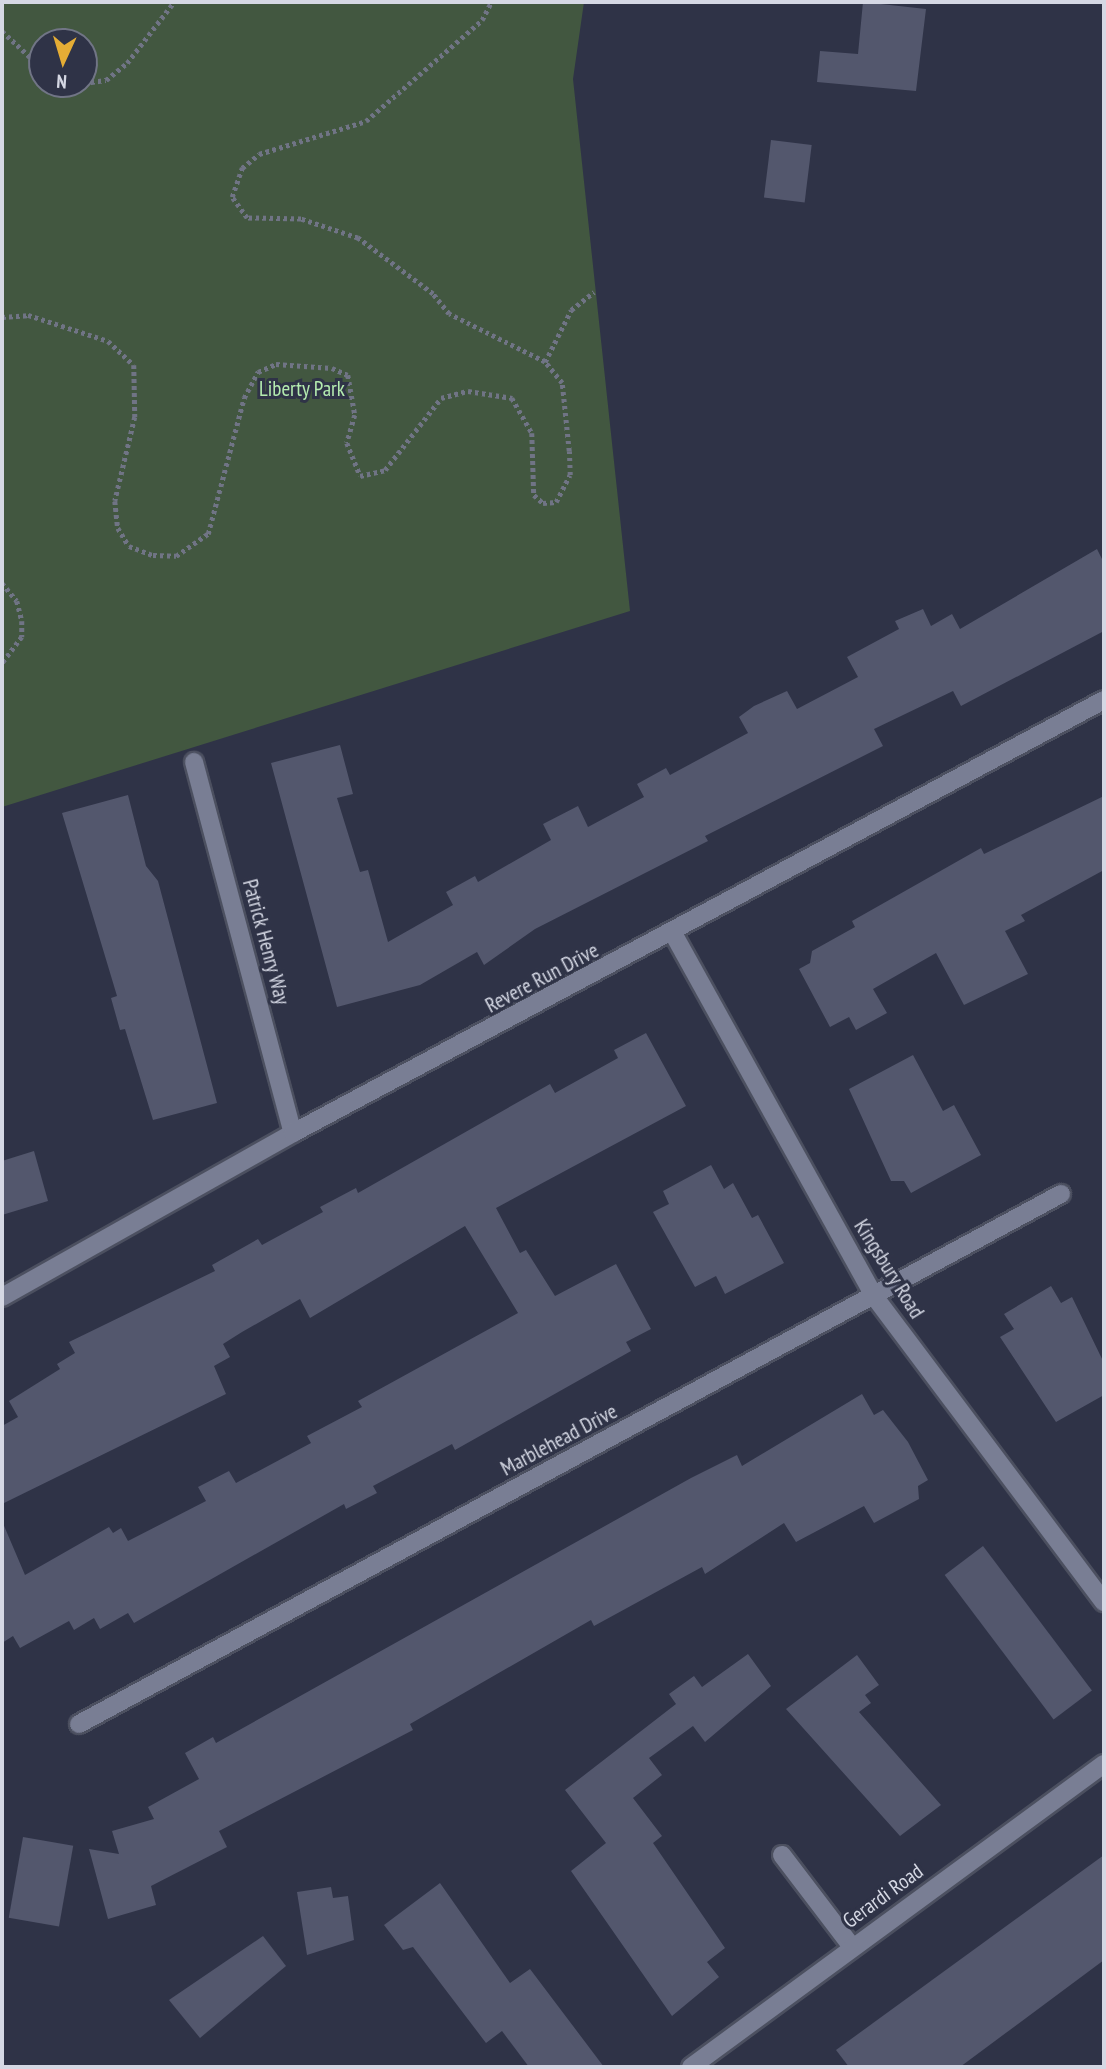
<!DOCTYPE html>
<style>
body{margin:0}
#map{position:relative;width:1106px;height:2069px;overflow:hidden;background:#2f3347;font-family:"PT Sans Narrow",sans-serif}
div>[style]{position:absolute}
.green>*{inset:0;background:#425740}
.building>*{inset:0;background:#53576d;transform-origin:0 0}
.path>*{height:4.5px;margin-top:-2.25px;transform-origin:0;background:repeating-linear-gradient(90deg,#707485 0 3.5px,transparent 0 7px)}
.roads{filter:drop-shadow(2px 0 #4c5060) drop-shadow(-2px 0 #4c5060) drop-shadow(0 2px #4c5060) drop-shadow(0 -2px #4c5060)}
.minor>*{height:18px;margin:-9px;padding:0 9px;transform-origin:9px;border-radius:9px;background:#797e94}
span{translate:-50% -50%;white-space:nowrap;text-align:center;line-height:1.15;-webkit-text-stroke:6px #2f3347;paint-order:stroke}
.park-label{font-size:21px;color:#b4ebaf}
.street-label{font-size:21px;color:#d5d8e4}
.frame{position:absolute;inset:0;border:4px solid #d5d8e4;pointer-events:none}
.north{position:absolute;left:28px;top:28px;width:70px;height:70px;box-sizing:border-box;background:#2f3347;border:2px solid #717586;border-radius:50%;rotate:184deg;font-size:19px;font-weight:700;line-height:28px;text-align:center;color:#d5d8e4}
.north::after{content:'';display:block;margin:auto;width:24px;height:32px;background:#e5ad35;clip-path:polygon(50% 0,100% 100%,50% 72%,0 100%)}
</style>
<div id="map">
<div class="green">
<i style="clip-path:polygon(evenodd,2px 2px,584px 2px,573px 79px,630px 611px,2px 807px,2px 2px,42px 42px,84px 42px,84px 84px,42px 84px,42px 42px)"></i>
</div>
<div class="building">
<i style="clip-path:polygon(863px 2px,926px 9px,916px 91px,817px 82px,820px 51px,858px 54px)"></i>
<i style="left:771px;top:140px;width:41px;height:58px;rotate:7deg"></i>
<i style="clip-path:polygon(1097px 549px,1104px 563px,1104px 631px,961px 706px,953px 691px,874px 729px,883px 746px,705px 836px,708px 841px,535px 929px,484px 965px,477px 952px,420px 985px,337px 1007px,271px 763px,340px 745px,353px 794px,337px 798px,360px 872px,368px 870px,388px 942px,453px 905px,446px 892px,475px 876px,478px 882px,551px 840px,543px 824px,578px 806px,588px 827px,644px 797px,637px 784px,666px 768px,670px 775px,748px 733px,739px 717px,754px 706px,787px 691px,797px 709px,858px 677px,847px 657px,899px 629px,895px 621px,923px 609px,931px 626px,952px 614px,960px 629px)"></i>
<i style="clip-path:polygon(128px 795px,146px 866px,158px 881px,217px 1103px,153px 1120px,125px 1029px,120px 1030px,111px 998px,117px 996px,62px 813px)"></i>
<i style="clip-path:polygon(1104px 796px,1104px 870px,1021px 915px,1025px 921px,1005px 931px,1028px 974px,964px 1005px,936px 953px,873px 989px,887px 1013px,856px 1030px,849px 1017px,830px 1027px,799px 969px,810px 963px,812px 951px,855px 927px,852px 921px,981px 848px,984px 854px)"></i>
<i style="clip-path:polygon(646px 1033px,686px 1106px,496px 1208px,520px 1253px,526px 1250px,555px 1296px,616px 1264px,651px 1329px,626px 1342px,631px 1351px,455px 1450px,452px 1444px,373px 1486px,377px 1493px,346px 1509px,344px 1504px,134px 1623px,128px 1613px,100px 1629px,94px 1618px,74px 1630px,69px 1621px,20px 1648px,13px 1636px,2px 1643px,2px 1521px,25px 1575px,109px 1527px,113px 1533px,121px 1528px,128px 1541px,206px 1501px,198px 1487px,229px 1471px,236px 1483px,311px 1443px,307px 1436px,362px 1407px,358px 1401px,518px 1313px,465px 1226px,310px 1318px,300px 1299px,242px 1332px,223px 1344px,230px 1357px,214px 1366px,226px 1394px,2px 1504px,2px 1426px,18px 1417px,9px 1401px,60px 1369px,57px 1364px,75px 1353px,69px 1342px,215px 1271px,212px 1265px,258px 1239px,262px 1245px,323px 1212px,320px 1207px,356px 1188px,358px 1193px,550px 1084px,555px 1093px,618px 1058px,614px 1050px)"></i>
<i style="clip-path:polygon(913px 1055px,943px 1111px,954px 1105px,981px 1155px,911px 1193px,904px 1181px,891px 1181px,849px 1089px)"></i>
<i style="clip-path:polygon(34px 1151px,48px 1201px,2px 1215px,2px 1161px)"></i>
<i style="clip-path:polygon(711px 1165px,724px 1189px,733px 1183px,752px 1218px,758px 1215px,784px 1263px,725px 1294px,716px 1276px,695px 1287px,653px 1212px,669px 1204px,663px 1191px)"></i>
<i style="clip-path:polygon(1051px 1286px,1061px 1303px,1072px 1297px,1104px 1363px,1104px 1395px,1056px 1422px,1000px 1337px,1014px 1329px,1004px 1314px)"></i>
<i style="clip-path:polygon(862px 1394px,874px 1415px,883px 1410px,908px 1442px,928px 1480px,918px 1486px,919px 1499px,874px 1523px,864px 1506px,796px 1542px,784px 1523px,705px 1574px,702px 1567px,594px 1626px,591px 1620px,410px 1724px,413px 1730px,219px 1831px,227px 1847px,151px 1886px,156px 1905px,108px 1919px,89px 1849px,119px 1854px,112px 1831px,154px 1819px,148px 1807px,199px 1779px,185px 1753px,213px 1737px,216px 1743px,691px 1478px,737px 1455px,742px 1466px)"></i>
<i style="left:983px;top:1546px;width:181px;height:48px;rotate:53deg"></i>
<i style="clip-path:polygon(748px 1654px,771px 1686px,705px 1742px,693px 1726px,649px 1758px,662px 1775px,633px 1798px,662px 1836px,653px 1843px,725px 1948px,707px 1962px,719px 1977px,672px 2016px,571px 1871px,606px 1843px,565px 1790px,676px 1704px,669px 1694px,694px 1676px,702px 1687px)"></i>
<i style="clip-path:polygon(857px 1655px,879px 1685px,865px 1695px,871px 1703px,859px 1712px,941px 1805px,900px 1836px,786px 1709px)"></i>
<i style="left:23px;top:1837px;width:51px;height:82px;rotate:10deg"></i>
<i style="clip-path:polygon(1104px 1855px,1104px 1960px,960px 2067px,849px 2067px,836px 2050px)"></i>
<i style="clip-path:polygon(440px 1883px,510px 1983px,530px 1969px,604px 2067px,529px 2067px,502px 2031px,486px 2043px,413px 1947px,403px 1950px,384px 1925px)"></i>
<i style="clip-path:polygon(331px 1887px,333px 1898px,348px 1896px,354px 1940px,307px 1955px,297px 1892px)"></i>
<i style="clip-path:polygon(263px 1936px,286px 1966px,200px 2038px,169px 2000px)"></i>
</div>
<div class="path">
<i style="left:2px;top:31px;width:54px;rotate:42.8deg"></i>
<i style="left:77px;top:84px;width:29px;rotate:-8deg"></i>
<i style="left:106px;top:80px;width:27px;rotate:-39deg"></i>
<i style="left:127px;top:63px;width:77px;rotate:-52.4deg"></i>
<i style="left:2px;top:317px;width:26px;rotate:-4deg"></i>
<i style="left:28px;top:315px;width:84px;rotate:18deg"></i>
<i style="left:108px;top:341px;width:35px;rotate:43deg"></i>
<i style="left:134px;top:365px;width:52px;rotate:88.9deg"></i>
<i style="left:135px;top:417px;width:86px;rotate:103.4deg"></i>
<i style="left:115px;top:501px;width:27px;rotate:84deg"></i>
<i style="left:118px;top:528px;width:21px;rotate:59deg"></i>
<i style="left:129px;top:546px;width:26px;rotate:21deg"></i>
<i style="left:153px;top:555px;width:23px;rotate:2deg"></i>
<i style="left:176px;top:556px;width:39px;rotate:-35deg"></i>
<i style="left:208px;top:534px;width:141px;rotate:-75.2deg"></i>
<i style="left:244px;top:398px;width:30px;rotate:-62deg"></i>
<i style="left:258px;top:372px;width:20px;rotate:-24deg"></i>
<i style="left:276px;top:364px;width:56px;rotate:4.1deg"></i>
<i style="left:332px;top:368px;width:17px;rotate:24deg"></i>
<i style="left:348px;top:375px;width:41px;rotate:80.1deg"></i>
<i style="left:355px;top:415px;width:29px;rotate:106deg"></i>
<i style="left:347px;top:443px;width:35px;rotate:68deg"></i>
<i style="left:360px;top:476px;width:26px;rotate:-13deg"></i>
<i style="left:385px;top:470px;width:91px;rotate:-52.1deg"></i>
<i style="left:441px;top:398px;width:28px;rotate:-15deg"></i>
<i style="left:468px;top:391px;width:45px;rotate:9deg"></i>
<i style="left:512px;top:398px;width:40px;rotate:60.3deg"></i>
<i style="left:532px;top:433px;width:62px;rotate:88.2deg"></i>
<i style="left:534px;top:495px;width:12px;rotate:42deg"></i>
<i style="left:543px;top:503px;width:13px;rotate:-4deg"></i>
<i style="left:556px;top:502px;width:30px;rotate:-63deg"></i>
<i style="left:570px;top:475px;width:24px;rotate:-92deg"></i>
<i style="left:569px;top:451px;width:68px;rotate:-95.9deg"></i>
<i style="left:562px;top:383px;width:27px;rotate:-129deg"></i>
<i style="left:545px;top:362px;width:107px;rotate:-153.4deg"></i>
<i style="left:449px;top:314px;width:26px;rotate:-129deg"></i>
<i style="left:433px;top:294px;width:94px;rotate:-143.3deg"></i>
<i style="left:358px;top:238px;width:60px;rotate:-161.6deg"></i>
<i style="left:301px;top:219px;width:54px;rotate:-178.9deg"></i>
<i style="left:247px;top:218px;width:26px;rotate:-126deg"></i>
<i style="left:232px;top:197px;width:31px;rotate:-71deg"></i>
<i style="left:242px;top:168px;width:22px;rotate:-39deg"></i>
<i style="left:259px;top:154px;width:112px;rotate:-17.1deg"></i>
<i style="left:366px;top:121px;width:154px;rotate:-41deg"></i>
<i style="left:482px;top:20px;width:20px;rotate:-63deg"></i>
<i style="left:545px;top:362px;width:58px;rotate:-63.4deg"></i>
<i style="left:571px;top:310px;width:29px;rotate:-38deg"></i>
<i style="left:2px;top:583px;width:23px;rotate:50deg"></i>
<i style="left:17px;top:601px;width:21px;rotate:76deg"></i>
<i style="left:22px;top:621px;width:16px;rotate:90deg"></i>
<i style="left:22px;top:637px;width:34px;rotate:127deg"></i>
</div>
<div class="roads">
<div class="minor">
<i style="left:194px;top:762px;width:384px;rotate:75.1deg"></i>
<i style="left:674px;top:935px;width:413px;rotate:61deg"></i>
<i style="left:874px;top:1296px;width:383px;rotate:53.1deg"></i>
<i style="left:2px;top:1297px;width:334px;rotate:-29.4deg"></i>
<i style="left:293px;top:1133px;width:919px;rotate:-28.1deg"></i>
<i style="left:79px;top:1724px;width:1116px;rotate:-28.36deg"></i>
<i style="left:782px;top:1855px;width:116px;rotate:52.7deg"></i>
<i style="left:691px;top:2067px;width:512px;rotate:-36.27deg"></i>
</div>
</div>
<div class="park-label">
<span style="left:302px;top:389px">Liberty Park</span>
</div>
<div class="street-label">
<span style="left:266px;top:942px;rotate:75deg">Patrick Henry Way</span>
<span style="left:542px;top:978px;rotate:-28deg">Revere Run Drive</span>
<span style="left:889px;top:1269px;rotate:58deg">Kingsbury Road</span>
<span style="left:559px;top:1440px;rotate:-28deg">Marblehead Drive</span>
<span style="left:883px;top:1896px;rotate:-36deg">Gerardi Road</span>
</div>
<div class="frame"></div>
<div class="north">N</div>
</div>
